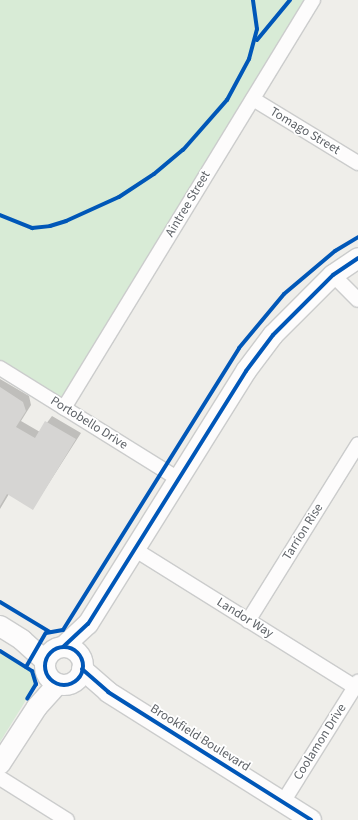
<!DOCTYPE html>
<style>
body{margin:0}
#map{position:relative;width:358px;height:820px;overflow:hidden;background:#efeeea;font-family:"Source Sans 3",sans-serif}
div>[style]{position:absolute}
.green>*{inset:0;background:#d8ebd6}
.shadow>*{inset:0;background:#0003}
.building>*{inset:0;background:#d6d5d3}
.roads{filter:drop-shadow(1px 0 #cbcccc) drop-shadow(-1px 0 #cbcccc) drop-shadow(0 1px #cbcccc) drop-shadow(0 -1px #cbcccc)}
.street>*{height:14px;margin:-7px;padding:0 7px;transform-origin:7px;border-radius:7px;background:#fdfcfc}
.secondary>*{height:20px;margin:-10px;padding:0 10px;transform-origin:10px;border-radius:10px;background:#fdfcfc}
.secondary>.ring{margin:-10px;padding:0;box-sizing:content-box;background:none;border:20px solid #fdfcfc;border-radius:50%}
.cycleway>*{height:4px;margin:-2px;padding:0 2px;transform-origin:2px;border-radius:2px;background:#0057b8}
.cycleway>.ring{margin:-2px;padding:0;box-sizing:content-box;background:none;border:4px solid #0057b8;border-radius:50%}
span{translate:-50% -50%;white-space:nowrap;text-align:center;line-height:1.15;-webkit-text-stroke:3.5px #fff;paint-order:stroke}
.street-label{font-size:13px;color:#5f6368}
</style>
<div id="map">
<div class="green">
<i style="clip-path:polygon(0 0,313px 0,64px 408px,0 368px)"></i>
<i style="clip-path:polygon(0 651px,32px 671px,36px 684px,0 742px)"></i>
</div>
<div class="shadow">
<i style="clip-path:polygon(0 379px,29px 396px,31px 405px,21px 421px,40px 432px,52px 416px,81px 433px,33px 508px,9px 494px,0 509px)"></i>
</div>
<div class="building">
<i style="clip-path:polygon(0 387px,23px 402px,26px 411px,16px 427px,35px 438px,45px 421px,76px 439px,33px 510px,7px 494px,0 506px)"></i>
</div>
<div class="roads">
<div class="street">
<i style="left:253px;top:99px;width:123px;rotate:31.4deg"></i>
<i style="left:333px;top:275px;width:35px;rotate:45deg"></i>
<i style="left:0;top:368px;width:210px;rotate:31.9deg"></i>
<i style="left:64px;top:408px;width:478px;rotate:-58.6deg"></i>
<i style="left:134px;top:549px;width:261px;rotate:32deg"></i>
<i style="left:248px;top:621px;width:208px;rotate:-58.1deg"></i>
<i style="left:0;top:778px;width:79px;rotate:32.1deg"></i>
<i style="left:283px;top:802px;width:142px;rotate:-58deg"></i>
</div>
<div class="secondary">
<i style="left:0;top:626px;width:26px;rotate:32deg"></i>
<i style="left:22px;top:640px;width:31px;rotate:42deg"></i>
<i style="left:63px;top:647px;width:34px;rotate:-43deg"></i>
<i style="left:88px;top:624px;width:298px;rotate:-58deg"></i>
<i style="left:246px;top:371px;width:45px;rotate:-53.1deg"></i>
<i style="left:273px;top:335px;width:85px;rotate:-45deg"></i>
<i style="left:333px;top:275px;width:30px;rotate:-34deg"></i>
<i class="ring" style="left:45px;top:647px;width:18px;height:18px"></i>
<i style="left:82px;top:669px;width:35px;rotate:41deg"></i>
<i style="left:108px;top:692px;width:240px;rotate:32.2deg"></i>
<i style="left:0;top:764px;width:68px;rotate:-57deg"></i>
<i style="left:37px;top:707px;width:31px;rotate:-48deg"></i>
</div>
</div>
<div class="cycleway">
<i style="left:257px;top:40px;width:52px;rotate:-50.5deg"></i>
<i style="left:0;top:215px;width:35px;rotate:22deg"></i>
<i style="left:32px;top:228px;width:18px;rotate:-6deg"></i>
<i style="left:50px;top:226px;width:17px;rotate:-17deg"></i>
<i style="left:66px;top:221px;width:58px;rotate:-24.4deg"></i>
<i style="left:119px;top:197px;width:42px;rotate:-33.3deg"></i>
<i style="left:154px;top:174px;width:38px;rotate:-40deg"></i>
<i style="left:183px;top:150px;width:67px;rotate:-48.7deg"></i>
<i style="left:227px;top:100px;width:47px;rotate:-61.8deg"></i>
<i style="left:249px;top:59px;width:31px;rotate:-75deg"></i>
<i style="left:257px;top:29px;width:29px;rotate:-98deg"></i>
<i style="left:0;top:602px;width:58px;rotate:31deg"></i>
<i style="left:63px;top:647px;width:34px;rotate:-43deg"></i>
<i style="left:88px;top:624px;width:298px;rotate:-58deg"></i>
<i style="left:246px;top:371px;width:45px;rotate:-53.1deg"></i>
<i style="left:273px;top:335px;width:85px;rotate:-45deg"></i>
<i style="left:333px;top:275px;width:30px;rotate:-34deg"></i>
<i class="ring" style="left:45px;top:647px;width:34px;height:34px"></i>
<i style="left:0;top:651px;width:38px;rotate:32deg"></i>
<i style="left:32px;top:671px;width:14px;rotate:73deg"></i>
<i style="left:36px;top:684px;width:17px;rotate:121deg"></i>
<i style="left:26px;top:667px;width:39px;rotate:-60deg"></i>
<i style="left:46px;top:633px;width:17px;rotate:-10deg"></i>
<i style="left:63px;top:630px;width:332px;rotate:-58deg"></i>
<i style="left:239px;top:348px;width:70px;rotate:-50.2deg"></i>
<i style="left:284px;top:294px;width:67px;rotate:-40.1deg"></i>
<i style="left:335px;top:251px;width:27px;rotate:-31deg"></i>
<i style="left:82px;top:669px;width:35px;rotate:41deg"></i>
<i style="left:108px;top:692px;width:240px;rotate:32.2deg"></i>
</div>
<div class="street-label">
<span style="left:305px;top:131px;rotate:31deg">Tomago Street</span>
<span style="left:188px;top:204px;rotate:-59deg">Aintree Street</span>
<span style="left:89px;top:423px;rotate:32deg">Portobello Drive</span>
<span style="left:303px;top:532px;rotate:-58deg">Tarrion Rise</span>
<span style="left:245px;top:618px;rotate:32deg">Landor Way</span>
<span style="left:200px;top:738px;rotate:32deg">Brookfield Boulevard</span>
<span style="left:320px;top:742px;rotate:-58deg">Coolamon Drive</span>
</div>
</div>
